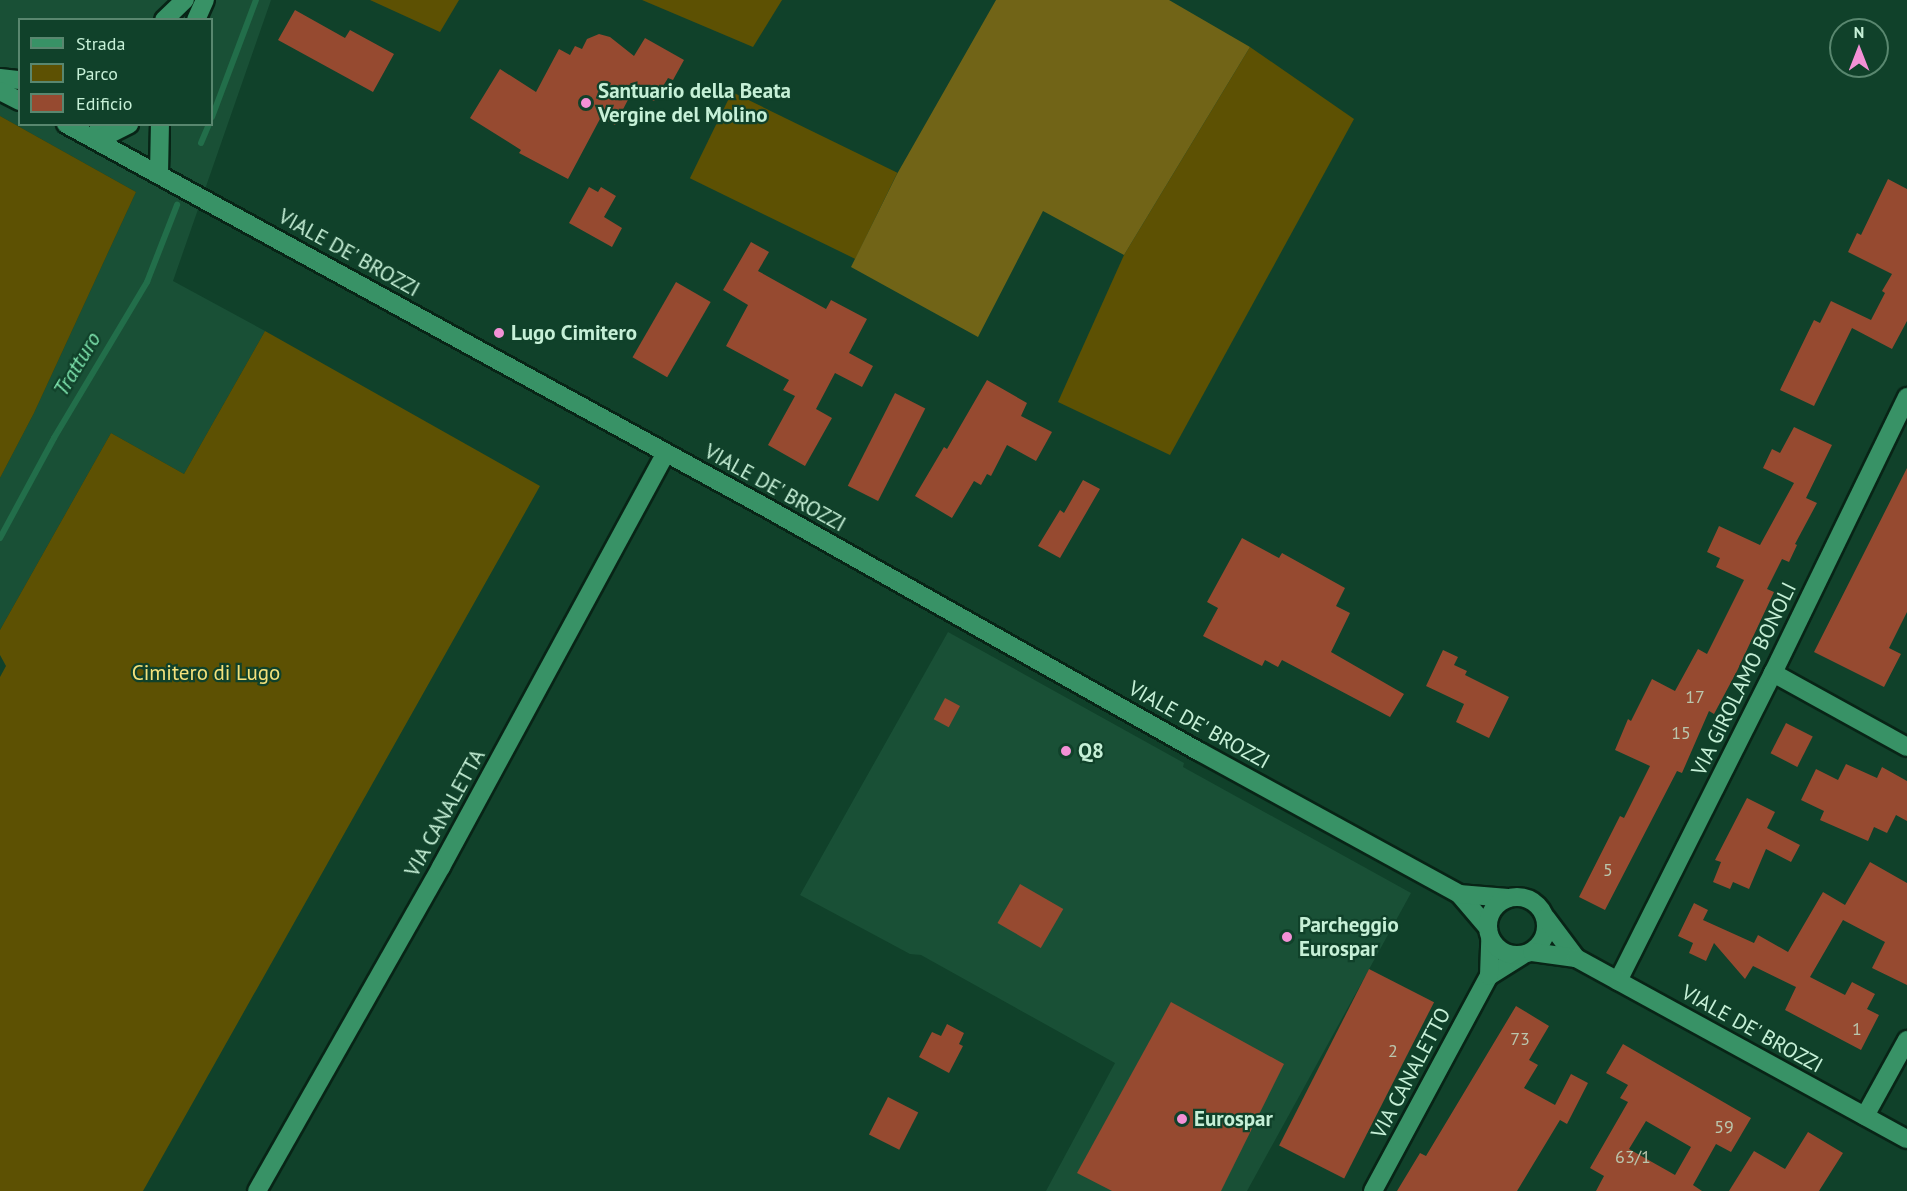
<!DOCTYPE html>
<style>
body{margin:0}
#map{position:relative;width:1907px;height:1191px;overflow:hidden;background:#10412a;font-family:"PT Sans",sans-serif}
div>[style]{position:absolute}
.built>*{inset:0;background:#195036}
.green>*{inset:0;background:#5d5103;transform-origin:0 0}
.forest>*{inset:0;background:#716417}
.stream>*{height:6px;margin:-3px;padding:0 3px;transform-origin:3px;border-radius:3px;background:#226e4a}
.building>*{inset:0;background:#964a30;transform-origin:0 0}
.roads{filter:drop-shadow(2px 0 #082416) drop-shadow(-2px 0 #082416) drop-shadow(0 2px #082416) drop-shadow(0 -2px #082416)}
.street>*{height:18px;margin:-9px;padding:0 9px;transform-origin:9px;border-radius:9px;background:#389266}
.secondary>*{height:18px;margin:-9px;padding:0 9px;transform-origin:9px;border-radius:9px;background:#389266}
.secondary>.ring{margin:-9px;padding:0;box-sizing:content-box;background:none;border:18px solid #389266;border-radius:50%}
.dots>*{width:16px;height:16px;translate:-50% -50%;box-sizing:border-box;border:3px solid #10412a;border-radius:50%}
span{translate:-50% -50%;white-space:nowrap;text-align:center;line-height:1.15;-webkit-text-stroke:4.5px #10412a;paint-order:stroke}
.number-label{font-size:18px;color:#bac6ad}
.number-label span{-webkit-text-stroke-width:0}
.poi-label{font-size:21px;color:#c6f0d7;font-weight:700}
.left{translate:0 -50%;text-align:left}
.street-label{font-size:21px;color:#c6f0d7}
.park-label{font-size:21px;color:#f4e27c}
.water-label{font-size:22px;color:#7de3ad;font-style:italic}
.legend{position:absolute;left:18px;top:18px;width:195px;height:108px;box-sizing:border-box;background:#10412a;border:2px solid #59876f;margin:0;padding:8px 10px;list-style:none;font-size:18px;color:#c6f0d7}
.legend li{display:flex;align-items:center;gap:12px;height:30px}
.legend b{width:30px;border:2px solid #59876f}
.north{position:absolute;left:1829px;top:18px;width:60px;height:60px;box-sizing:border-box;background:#10412a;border:2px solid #59876f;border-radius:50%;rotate:0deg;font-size:16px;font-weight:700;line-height:24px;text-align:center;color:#c6f0d7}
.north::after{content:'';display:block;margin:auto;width:21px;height:27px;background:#f391d6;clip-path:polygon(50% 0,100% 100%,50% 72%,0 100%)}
</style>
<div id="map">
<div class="built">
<i style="clip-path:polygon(evenodd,0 0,271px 0,173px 281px,265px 331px,184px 474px,111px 433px,0 630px,0 478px,34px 413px,136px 192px,0 116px,0 0,20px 20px,212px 20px,212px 124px,20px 124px,20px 20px)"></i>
<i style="clip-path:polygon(948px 632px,1184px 763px,1183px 767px,1411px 893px,1247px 1191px,1046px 1191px,1115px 1063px,921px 955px,910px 954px,800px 895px)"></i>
</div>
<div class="green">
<i style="clip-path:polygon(370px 0,459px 0,440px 32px)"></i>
<i style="clip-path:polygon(642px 0,782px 0,753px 47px)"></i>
<i style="clip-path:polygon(1250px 47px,1354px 119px,1170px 455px,1058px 402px,1124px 255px)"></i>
<i style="left:732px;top:92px;width:184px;height:96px;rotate:26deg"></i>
<i style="clip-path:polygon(0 116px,136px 192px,34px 413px,0 478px)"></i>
<i style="clip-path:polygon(265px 331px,540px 486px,143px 1191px,0 1191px,0 677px,6px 666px,0 655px,0 630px,111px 433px,184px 474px)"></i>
</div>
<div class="forest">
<i style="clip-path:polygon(996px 0,1169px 0,1250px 47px,1124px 255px,1043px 211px,978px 337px,851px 267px,897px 174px)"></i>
</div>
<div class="stream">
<i style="left:212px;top:117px;width:125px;rotate:-69.4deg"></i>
<i style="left:201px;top:143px;width:21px;rotate:-67deg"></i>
<i style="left:0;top:538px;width:114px;rotate:-61.6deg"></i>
<i style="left:54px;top:438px;width:182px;rotate:-59.2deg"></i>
<i style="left:147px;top:282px;width:83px;rotate:-68.7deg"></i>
</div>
<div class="building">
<i style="clip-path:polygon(295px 10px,345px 38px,350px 30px,394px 54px,373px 92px,278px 40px)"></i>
<i style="clip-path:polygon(599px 34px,610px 37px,634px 56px,645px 38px,684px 60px,673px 80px,668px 78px,654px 101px,633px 90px,615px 125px,601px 117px,568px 179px,519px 153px,521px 150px,470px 118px,500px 69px,536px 92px,559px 49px,570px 55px,575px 46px,582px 49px,587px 39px)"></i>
<i style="clip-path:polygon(1888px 179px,1907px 189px,1907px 321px,1892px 349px,1852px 328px,1814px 406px,1780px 390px,1814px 320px,1820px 323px,1831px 301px,1871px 320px,1885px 293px,1882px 291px,1892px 274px,1848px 252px,1857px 233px,1861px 235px)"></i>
<i style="clip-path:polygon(589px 187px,598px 192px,601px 187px,616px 196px,604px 217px,622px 228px,612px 247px,569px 223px)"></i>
<i style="clip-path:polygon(751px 242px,769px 252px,758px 271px,826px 309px,831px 300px,867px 319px,849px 353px,873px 366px,862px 387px,835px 373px,816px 409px,832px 418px,805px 466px,768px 445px,795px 396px,783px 390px,789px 380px,726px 346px,748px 305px,723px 290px)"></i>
<i style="left:676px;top:282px;width:40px;height:87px;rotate:30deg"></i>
<i style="clip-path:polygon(987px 380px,1027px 403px,1021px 416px,1052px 432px,1036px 461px,1007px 445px,991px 476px,987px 474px,981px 485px,974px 481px,952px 518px,915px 496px,944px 447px,947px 449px)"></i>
<i style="left:895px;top:393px;width:34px;height:104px;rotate:27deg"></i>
<i style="clip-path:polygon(1794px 427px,1832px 445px,1806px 498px,1817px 503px,1795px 544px,1797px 545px,1789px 562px,1782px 559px,1767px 589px,1774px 592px,1737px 671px,1714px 714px,1709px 711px,1682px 773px,1677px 771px,1605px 910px,1579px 897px,1620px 816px,1624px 818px,1650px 766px,1615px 750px,1628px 719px,1631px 721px,1652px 679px,1675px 691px,1698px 649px,1707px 654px,1744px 580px,1716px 567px,1720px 558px,1707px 552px,1719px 526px,1760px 545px,1794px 483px,1763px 468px,1772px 449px,1780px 453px)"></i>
<i style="clip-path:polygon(1907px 468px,1907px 612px,1889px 648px,1901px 654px,1884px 687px,1814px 652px)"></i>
<i style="clip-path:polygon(1083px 480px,1100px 489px,1060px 558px,1038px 546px,1060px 510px,1064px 513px)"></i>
<i style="clip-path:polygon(1242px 538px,1279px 558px,1282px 553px,1345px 588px,1336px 606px,1350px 613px,1331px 652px,1404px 694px,1390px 717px,1282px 660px,1278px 667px,1265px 660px,1262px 666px,1203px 636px,1218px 608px,1207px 602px)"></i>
<i style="clip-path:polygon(1443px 650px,1458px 657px,1454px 665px,1467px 671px,1465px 675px,1509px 697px,1489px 738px,1456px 722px,1464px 704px,1426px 686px)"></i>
<i style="left:945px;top:698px;width:17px;height:24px;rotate:28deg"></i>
<i style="left:1786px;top:723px;width:30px;height:34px;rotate:27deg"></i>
<i style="clip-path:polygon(1846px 764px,1877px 778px,1882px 767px,1907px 781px,1907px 821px,1896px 815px,1887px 833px,1874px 827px,1868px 841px,1820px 820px,1824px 811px,1801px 800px,1816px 769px,1838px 780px)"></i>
<i style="clip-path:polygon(1747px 798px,1775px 812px,1767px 828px,1800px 845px,1791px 862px,1766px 849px,1749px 889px,1733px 882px,1730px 889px,1713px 882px,1721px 862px,1715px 860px)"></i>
<i style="clip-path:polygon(1870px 862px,1907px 883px,1907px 985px,1872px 968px,1885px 942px,1843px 920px,1810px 977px,1845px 995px,1852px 982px,1875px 994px,1867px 1009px,1879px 1015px,1861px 1050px,1785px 1010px,1796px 987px,1753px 966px,1745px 979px,1714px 943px,1706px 961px,1689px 953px,1693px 943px,1678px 936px,1694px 903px,1708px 910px,1703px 920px,1754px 943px,1758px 935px,1788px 952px,1823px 892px,1845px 905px)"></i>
<i style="left:1020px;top:884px;width:50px;height:45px;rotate:30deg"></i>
<i style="left:1369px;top:969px;width:73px;height:198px;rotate:27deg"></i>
<i style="clip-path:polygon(1171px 1002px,1284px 1064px,1221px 1191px,1112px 1191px,1077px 1173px)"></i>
<i style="clip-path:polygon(1516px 1006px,1549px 1026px,1529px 1060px,1538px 1065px,1524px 1088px,1555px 1105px,1571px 1074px,1588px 1083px,1567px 1124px,1560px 1120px,1517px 1191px,1397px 1191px,1420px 1153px,1426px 1156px)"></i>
<i style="clip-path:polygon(947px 1024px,964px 1033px,959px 1044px,963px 1046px,949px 1073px,919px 1057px,932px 1032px,941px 1036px)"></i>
<i style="clip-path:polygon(evenodd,1623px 1044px,1751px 1118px,1731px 1152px,1716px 1144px,1693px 1185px,1702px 1191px,1596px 1191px,1604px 1176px,1590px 1168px,1628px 1102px,1620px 1098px,1628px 1085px,1606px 1073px,1623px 1044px,1646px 1121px,1691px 1147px,1675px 1175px,1629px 1149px,1646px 1121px)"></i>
<i style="left:888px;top:1097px;width:34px;height:42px;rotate:27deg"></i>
<i style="clip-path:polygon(1808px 1132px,1843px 1153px,1819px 1191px,1729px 1191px,1754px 1151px,1785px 1169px)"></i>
</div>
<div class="roads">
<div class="street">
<i style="left:164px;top:20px;width:29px;rotate:-44deg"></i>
<i style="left:196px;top:20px;width:22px;rotate:-66deg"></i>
<i style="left:0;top:78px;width:20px;rotate:6deg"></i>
<i style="left:99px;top:124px;width:16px;rotate:94deg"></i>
<i style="left:98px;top:140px;width:35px;rotate:-27deg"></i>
<i style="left:159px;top:174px;width:50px;rotate:-88.9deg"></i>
<i style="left:1773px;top:673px;width:153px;rotate:28.9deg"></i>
<i style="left:1489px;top:976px;width:39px;rotate:-32deg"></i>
<i style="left:1618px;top:981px;width:345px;rotate:-63.3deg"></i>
<i style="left:1773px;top:673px;width:307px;rotate:-64.1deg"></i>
<i style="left:1865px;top:1116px;width:87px;rotate:-61.1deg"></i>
<i style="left:257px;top:1191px;width:373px;rotate:-60.4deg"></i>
<i style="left:441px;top:867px;width:471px;rotate:-61.5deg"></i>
<i style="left:1373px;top:1191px;width:244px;rotate:-61.7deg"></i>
<i style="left:1489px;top:976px;width:38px;rotate:-88deg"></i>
</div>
<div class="secondary">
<i style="left:0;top:91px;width:22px;rotate:27deg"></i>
<i style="left:66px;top:124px;width:797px;rotate:28.72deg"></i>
<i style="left:765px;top:507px;width:499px;rotate:29.4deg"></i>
<i style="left:1200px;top:752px;width:295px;rotate:28.7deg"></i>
<i style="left:1459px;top:894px;width:45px;rotate:49.5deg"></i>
<i style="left:1459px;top:894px;width:49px;rotate:4.7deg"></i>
<i class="ring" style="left:1488px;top:897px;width:40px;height:40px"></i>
<i style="left:1546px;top:918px;width:50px;rotate:53.1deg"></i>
<i style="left:1532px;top:952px;width:44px;rotate:7.8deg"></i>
<i style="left:1576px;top:958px;width:377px;rotate:28.7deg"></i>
</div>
</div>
<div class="dots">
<i style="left:586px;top:103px;background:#f391d6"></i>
<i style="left:499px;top:333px;background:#f391d6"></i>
<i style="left:1066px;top:751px;background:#f391d6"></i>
<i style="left:1287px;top:937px;background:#f391d6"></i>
<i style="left:1182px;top:1119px;background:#f391d6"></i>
</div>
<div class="number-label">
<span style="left:1695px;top:697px">17</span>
<span style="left:1681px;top:733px">15</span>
<span style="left:1608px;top:870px">5</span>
<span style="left:1857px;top:1029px">1</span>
<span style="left:1520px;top:1039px">73</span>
<span style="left:1393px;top:1051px">2</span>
<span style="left:1724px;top:1127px">59</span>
<span style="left:1633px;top:1157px">63/1</span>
</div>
<div class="poi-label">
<span class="left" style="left:598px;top:103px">Santuario della Beata<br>Vergine del Molino</span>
<span class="left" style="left:511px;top:333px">Lugo Cimitero</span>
<span class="left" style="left:1078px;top:751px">Q8</span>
<span class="left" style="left:1299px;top:937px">Parcheggio<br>Eurospar</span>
<span class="left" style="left:1194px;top:1119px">Eurospar</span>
</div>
<div class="street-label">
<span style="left:349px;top:253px;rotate:29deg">VIALE DE' BROZZI</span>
<span style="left:775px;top:488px;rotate:29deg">VIALE DE' BROZZI</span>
<span style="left:1744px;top:679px;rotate:-64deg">VIA GIROLAMO BONOLI</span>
<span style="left:1199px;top:725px;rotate:29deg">VIALE DE' BROZZI</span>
<span style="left:445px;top:813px;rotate:-61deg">VIA CANALETTA</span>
<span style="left:1752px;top:1029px;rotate:29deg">VIALE DE' BROZZI</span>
<span style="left:1411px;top:1073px;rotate:-62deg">VIA CANALETTO</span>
</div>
<div class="park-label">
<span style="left:206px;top:673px">Cimitero di Lugo</span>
</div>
<div class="water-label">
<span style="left:77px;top:364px;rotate:-59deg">Tratturo</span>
</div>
<ul class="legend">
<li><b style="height:8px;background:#389266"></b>Strada</li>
<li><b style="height:16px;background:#5d5103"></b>Parco</li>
<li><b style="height:16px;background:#964a30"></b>Edificio</li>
</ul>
<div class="north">N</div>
</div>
